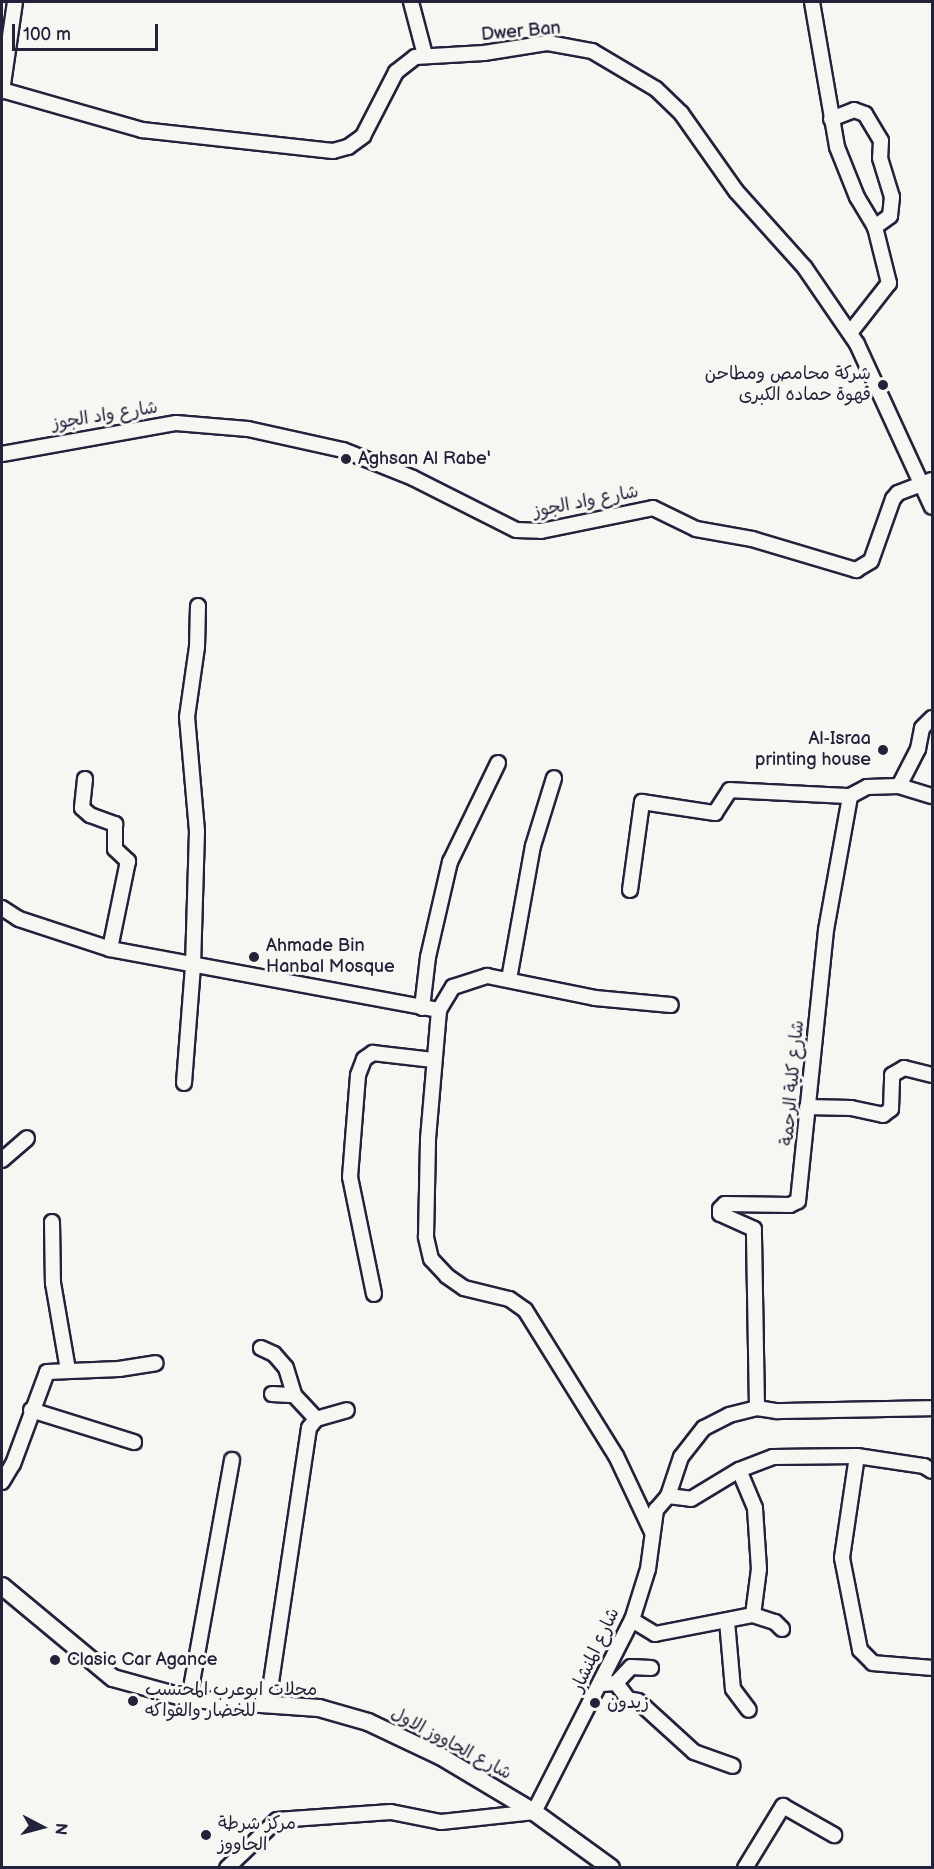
<!DOCTYPE html>
<meta charset="utf-8">
<style>
body{margin:0}
#map{position:relative;width:934px;height:1869px;overflow:hidden;background:#f6f6f2;font-family:"Balsamiq Sans","Playpen Sans Arabic",sans-serif}
div>[style]{position:absolute}
.roads{filter:drop-shadow(2px 0 #22223b) drop-shadow(-2px 0 #22223b) drop-shadow(0 2px #22223b) drop-shadow(0 -2px #22223b)}
.minor>*{height:14px;margin:-7px;padding:0 7px;transform-origin:7px;border-radius:7px;background:#f6f6f2}
.major>*{height:16px;margin:-8px;padding:0 8px;transform-origin:8px;border-radius:8px;background:#f6f6f2}
.dots>*{width:16px;height:16px;translate:-50% -50%;box-sizing:border-box;border:3px solid #f6f6f2;border-radius:50%}
span{translate:-50% -50%;white-space:nowrap;text-align:center;line-height:1.15;-webkit-text-stroke:6px #f6f6f2;paint-order:stroke}
.street-label{font-size:18px;color:#22223b}
.poi-label{font-size:18px;color:#22223b}
.right{translate:-100% -50%;text-align:right}
.left{translate:0 -50%;text-align:left}
.frame{position:absolute;inset:0;border:3px solid #22223b;pointer-events:none}
.north{position:absolute;left:12px;top:1797px;width:60px;height:60px;-webkit-text-stroke:4px #f6f6f2;paint-order:stroke;rotate:96deg;font-size:16px;font-weight:700;line-height:24px;text-align:center;color:#22223b}
.north::after{content:'';display:block;margin:auto;width:21px;height:27px;background:#22223b;clip-path:polygon(50% 0,100% 100%,50% 72%,0 100%)}
.scale{position:absolute;left:12px;top:24px;width:146px;height:27px;box-sizing:border-box;border:3px solid #22223b;border-top:0;padding-left:8px;font-size:18px;line-height:21px;white-space:nowrap;color:#22223b;-webkit-text-stroke:4px #f6f6f2;paint-order:stroke}
</style>
<div id="map">
<div class="roads">
<div class="minor">
<i style="left:411px;top:2px;width:55px;rotate:75.2deg"></i>
<i style="left:812px;top:2px;width:147px;rotate:80.2deg"></i>
<i style="left:837px;top:147px;width:54px;rotate:68.2deg"></i>
<i style="left:857px;top:197px;width:35px;rotate:59deg"></i>
<i style="left:875px;top:227px;width:58px;rotate:76deg"></i>
<i style="left:889px;top:283px;width:63px;rotate:128deg"></i>
<i style="left:2px;top:90px;width:146px;rotate:15.9deg"></i>
<i style="left:142px;top:130px;width:192px;rotate:6.3deg"></i>
<i style="left:333px;top:151px;width:16px;rotate:-15deg"></i>
<i style="left:348px;top:147px;width:19px;rotate:-36deg"></i>
<i style="left:363px;top:136px;width:72px;rotate:-62.7deg"></i>
<i style="left:396px;top:72px;width:24px;rotate:-38deg"></i>
<i style="left:415px;top:57px;width:69px;rotate:-3.3deg"></i>
<i style="left:484px;top:53px;width:65px;rotate:-8.9deg"></i>
<i style="left:548px;top:43px;width:45px;rotate:10.3deg"></i>
<i style="left:592px;top:51px;width:74px;rotate:30.7deg"></i>
<i style="left:656px;top:89px;width:35px;rotate:44deg"></i>
<i style="left:681px;top:113px;width:95px;rotate:54.8deg"></i>
<i style="left:736px;top:191px;width:103px;rotate:48.1deg"></i>
<i style="left:805px;top:268px;width:92px;rotate:55.6deg"></i>
<i style="left:857px;top:344px;width:179px;rotate:65.3deg"></i>
<i style="left:2px;top:91px;width:90px;rotate:-81.7deg"></i>
<i style="left:831px;top:119px;width:25px;rotate:-21deg"></i>
<i style="left:854px;top:110px;width:12px;rotate:20deg"></i>
<i style="left:865px;top:114px;width:31px;rotate:59deg"></i>
<i style="left:881px;top:141px;width:17px;rotate:93deg"></i>
<i style="left:880px;top:158px;width:41px;rotate:72.9deg"></i>
<i style="left:892px;top:197px;width:19px;rotate:96deg"></i>
<i style="left:890px;top:216px;width:19px;rotate:144deg"></i>
<i style="left:2px;top:454px;width:177px;rotate:-10.1deg"></i>
<i style="left:176px;top:423px;width:72px;rotate:4.8deg"></i>
<i style="left:248px;top:429px;width:97px;rotate:12.5deg"></i>
<i style="left:343px;top:450px;width:75px;rotate:21.8deg"></i>
<i style="left:413px;top:478px;width:115px;rotate:26.8deg"></i>
<i style="left:516px;top:530px;width:25px;rotate:2deg"></i>
<i style="left:541px;top:531px;width:114px;rotate:-11.6deg"></i>
<i style="left:653px;top:508px;width:48px;rotate:26deg"></i>
<i style="left:696px;top:529px;width:57px;rotate:10.1deg"></i>
<i style="left:752px;top:539px;width:109px;rotate:16.6deg"></i>
<i style="left:856px;top:570px;width:17px;rotate:-31deg"></i>
<i style="left:871px;top:561px;width:66px;rotate:-70.5deg"></i>
<i style="left:893px;top:499px;width:8px;rotate:-50deg"></i>
<i style="left:898px;top:493px;width:36px;rotate:-21deg"></i>
<i style="left:85px;top:779px;width:29px;rotate:96deg"></i>
<i style="left:82px;top:808px;width:11px;rotate:41deg"></i>
<i style="left:90px;top:815px;width:27px;rotate:20deg"></i>
<i style="left:115px;top:824px;width:25px;rotate:90deg"></i>
<i style="left:115px;top:849px;width:18px;rotate:43deg"></i>
<i style="left:128px;top:861px;width:90px;rotate:101.6deg"></i>
<i style="left:899px;top:786px;width:34px;rotate:17deg"></i>
<i style="left:630px;top:890px;width:89px;rotate:-82.2deg"></i>
<i style="left:642px;top:802px;width:74px;rotate:8.6deg"></i>
<i style="left:715px;top:813px;width:27px;rotate:-57deg"></i>
<i style="left:730px;top:790px;width:120px;rotate:2.9deg"></i>
<i style="left:2px;top:908px;width:20px;rotate:33deg"></i>
<i style="left:19px;top:919px;width:96px;rotate:18.2deg"></i>
<i style="left:110px;top:949px;width:335px;rotate:10.5deg"></i>
<i style="left:509px;top:979px;width:135px;rotate:-79.8deg"></i>
<i style="left:533px;top:846px;width:71px;rotate:-72.8deg"></i>
<i style="left:422px;top:1008px;width:51px;rotate:-83.3deg"></i>
<i style="left:428px;top:957px;width:98px;rotate:-77deg"></i>
<i style="left:450px;top:862px;width:110px;rotate:-64.1deg"></i>
<i style="left:184px;top:1083px;width:117px;rotate:-85.6deg"></i>
<i style="left:193px;top:966px;width:135px;rotate:-88.3deg"></i>
<i style="left:197px;top:831px;width:114px;rotate:-95deg"></i>
<i style="left:187px;top:717px;width:71px;rotate:-81.9deg"></i>
<i style="left:197px;top:647px;width:41px;rotate:-88.6deg"></i>
<i style="left:807px;top:1107px;width:44px;rotate:1.3deg"></i>
<i style="left:851px;top:1108px;width:33px;rotate:12deg"></i>
<i style="left:883px;top:1115px;width:10px;rotate:-37deg"></i>
<i style="left:891px;top:1109px;width:34px;rotate:-88deg"></i>
<i style="left:892px;top:1075px;width:14px;rotate:-30deg"></i>
<i style="left:904px;top:1068px;width:29px;rotate:14deg"></i>
<i style="left:2px;top:1160px;width:33px;rotate:-41deg"></i>
<i style="left:52px;top:1222px;width:61px;rotate:89.1deg"></i>
<i style="left:53px;top:1283px;width:88px;rotate:80.2deg"></i>
<i style="left:374px;top:1294px;width:119px;rotate:-101.6deg"></i>
<i style="left:350px;top:1177px;width:102px;rotate:-85.5deg"></i>
<i style="left:358px;top:1075px;width:17px;rotate:-69deg"></i>
<i style="left:364px;top:1059px;width:11px;rotate:-34deg"></i>
<i style="left:373px;top:1053px;width:60px;rotate:6.7deg"></i>
<i style="left:261px;top:1348px;width:14px;rotate:25deg"></i>
<i style="left:274px;top:1354px;width:18px;rotate:49deg"></i>
<i style="left:286px;top:1368px;width:28px;rotate:73deg"></i>
<i style="left:294px;top:1395px;width:33px;rotate:47deg"></i>
<i style="left:316px;top:1419px;width:11px;rotate:128deg"></i>
<i style="left:309px;top:1428px;width:278px;rotate:98.5deg"></i>
<i style="left:272px;top:1394px;width:22px;rotate:3deg"></i>
<i style="left:757px;top:1408px;width:179px;rotate:-91deg"></i>
<i style="left:754px;top:1229px;width:37px;rotate:-156deg"></i>
<i style="left:720px;top:1214px;width:5px;rotate:-90deg"></i>
<i style="left:720px;top:1209px;width:7px;rotate:-45deg"></i>
<i style="left:725px;top:1204px;width:65px;rotate:0.9deg"></i>
<i style="left:790px;top:1205px;width:9px;rotate:-27deg"></i>
<i style="left:798px;top:1201px;width:272px;rotate:-84.1deg"></i>
<i style="left:826px;top:930px;width:136px;rotate:-79.8deg"></i>
<i style="left:850px;top:796px;width:19px;rotate:-28deg"></i>
<i style="left:867px;top:787px;width:32px;rotate:-2deg"></i>
<i style="left:899px;top:786px;width:42px;rotate:-62.8deg"></i>
<i style="left:918px;top:749px;width:21px;rotate:-79deg"></i>
<i style="left:922px;top:728px;width:14px;rotate:-45deg"></i>
<i style="left:31px;top:1410px;width:108px;rotate:17.3deg"></i>
<i style="left:316px;top:1419px;width:32px;rotate:-16deg"></i>
<i style="left:857px;top:1456px;width:103px;rotate:98.4deg"></i>
<i style="left:842px;top:1558px;width:94px;rotate:78.9deg"></i>
<i style="left:860px;top:1650px;width:18px;rotate:45deg"></i>
<i style="left:873px;top:1663px;width:59px;rotate:4.8deg"></i>
<i style="left:2px;top:1482px;width:21px;rotate:-59deg"></i>
<i style="left:13px;top:1464px;width:98px;rotate:-69.7deg"></i>
<i style="left:47px;top:1372px;width:72px;rotate:-2.4deg"></i>
<i style="left:119px;top:1369px;width:37px;rotate:-9deg"></i>
<i style="left:668px;top:1496px;width:41px;rotate:-71.6deg"></i>
<i style="left:681px;top:1457px;width:37px;rotate:-52deg"></i>
<i style="left:704px;top:1428px;width:28px;rotate:-27deg"></i>
<i style="left:729px;top:1415px;width:29px;rotate:-14deg"></i>
<i style="left:757px;top:1408px;width:20px;rotate:9deg"></i>
<i style="left:777px;top:1411px;width:155px;rotate:-1.1deg"></i>
<i style="left:652px;top:1532px;width:84px;rotate:-115.3deg"></i>
<i style="left:616px;top:1456px;width:172px;rotate:-121.9deg"></i>
<i style="left:525px;top:1310px;width:19px;rotate:-145deg"></i>
<i style="left:509px;top:1299px;width:46px;rotate:-166.3deg"></i>
<i style="left:464px;top:1288px;width:21px;rotate:-145deg"></i>
<i style="left:447px;top:1276px;width:23px;rotate:-133deg"></i>
<i style="left:431px;top:1259px;width:23px;rotate:-103deg"></i>
<i style="left:426px;top:1237px;width:98px;rotate:-88.8deg"></i>
<i style="left:428px;top:1139px;width:129px;rotate:-85.1deg"></i>
<i style="left:439px;top:1010px;width:27px;rotate:-59deg"></i>
<i style="left:453px;top:987px;width:36px;rotate:-18deg"></i>
<i style="left:487px;top:976px;width:110px;rotate:11.5deg"></i>
<i style="left:595px;top:998px;width:76px;rotate:5.3deg"></i>
<i style="left:753px;top:1615px;width:23px;rotate:18deg"></i>
<i style="left:775px;top:1622px;width:10px;rotate:45deg"></i>
<i style="left:632px;top:1620px;width:27px;rotate:31deg"></i>
<i style="left:655px;top:1634px;width:100px;rotate:-11deg"></i>
<i style="left:753px;top:1615px;width:46px;rotate:-82.6deg"></i>
<i style="left:759px;top:1569px;width:61px;rotate:-93.8deg"></i>
<i style="left:755px;top:1508px;width:41px;rotate:-112.8deg"></i>
<i style="left:727px;top:1621px;width:68px;rotate:85deg"></i>
<i style="left:733px;top:1689px;width:26px;rotate:53deg"></i>
<i style="left:616px;top:1683px;width:22px;rotate:-47deg"></i>
<i style="left:631px;top:1667px;width:20px;rotate:3deg"></i>
<i style="left:602px;top:1684px;width:14px;rotate:-4deg"></i>
<i style="left:616px;top:1683px;width:20px;rotate:53deg"></i>
<i style="left:628px;top:1699px;width:10px;rotate:11deg"></i>
<i style="left:638px;top:1701px;width:76px;rotate:42.3deg"></i>
<i style="left:694px;top:1752px;width:41px;rotate:19.7deg"></i>
<i style="left:189px;top:1699px;width:243px;rotate:-79.8deg"></i>
<i style="left:227px;top:1868px;width:69px;rotate:-43.8deg"></i>
<i style="left:277px;top:1820px;width:114px;rotate:-4deg"></i>
<i style="left:391px;top:1812px;width:51px;rotate:11.3deg"></i>
<i style="left:441px;top:1822px;width:94px;rotate:-6.1deg"></i>
<i style="left:534px;top:1812px;width:216px;rotate:-63deg"></i>
<i style="left:632px;top:1620px;width:53px;rotate:-72.6deg"></i>
<i style="left:648px;top:1569px;width:60px;rotate:-82.3deg"></i>
<i style="left:656px;top:1510px;width:18px;rotate:-49deg"></i>
<i style="left:668px;top:1496px;width:23px;rotate:7deg"></i>
<i style="left:691px;top:1499px;width:56px;rotate:-31.1deg"></i>
<i style="left:739px;top:1470px;width:36px;rotate:-21deg"></i>
<i style="left:773px;top:1457px;width:84px;rotate:-0.7deg"></i>
<i style="left:857px;top:1456px;width:68px;rotate:8.5deg"></i>
<i style="left:924px;top:1466px;width:9px;rotate:32deg"></i>
<i style="left:745px;top:1868px;width:73px;rotate:-58.5deg"></i>
<i style="left:783px;top:1806px;width:59px;rotate:29.6deg"></i>
</div>
<div class="major">
<i style="left:2px;top:1586px;width:144px;rotate:39.7deg"></i>
<i style="left:113px;top:1678px;width:79px;rotate:15.4deg"></i>
<i style="left:189px;top:1699px;width:130px;rotate:4deg"></i>
<i style="left:319px;top:1708px;width:51px;rotate:15.9deg"></i>
<i style="left:368px;top:1722px;width:80px;rotate:25.3deg"></i>
<i style="left:440px;top:1756px;width:109px;rotate:30.8deg"></i>
<i style="left:534px;top:1812px;width:95px;rotate:36deg"></i>
</div>
</div>
<div class="dots">
<i style="left:883px;top:385px;background:#22223b"></i>
<i style="left:346px;top:459px;background:#22223b"></i>
<i style="left:883px;top:750px;background:#22223b"></i>
<i style="left:254px;top:957px;background:#22223b"></i>
<i style="left:55px;top:1660px;background:#22223b"></i>
<i style="left:133px;top:1701px;background:#22223b"></i>
<i style="left:595px;top:1703px;background:#22223b"></i>
<i style="left:206px;top:1835px;background:#22223b"></i>
</div>
<div class="street-label">
<span style="left:521px;top:32px;rotate:-5deg">Dwer Ban</span>
<span style="left:105px;top:416px;rotate:-9deg">شارع واد الجوز</span>
<span style="left:586px;top:502px;rotate:-11deg">شارع واد الجوز</span>
<span style="left:793px;top:1083px;rotate:-85deg">شارع كلية الرحمة</span>
<span style="left:596px;top:1650px;rotate:-65deg">شارع المنشار</span>
<span style="left:451px;top:1744px;rotate:28deg">شارع الحاووز الاول</span>
</div>
<div class="poi-label">
<span class="right" style="left:871px;top:385px">شركة محامص ومطاحن<br>قهوة حماده الكبرى</span>
<span class="left" style="left:358px;top:459px">Aghsan Al Rabe'</span>
<span class="right" style="left:871px;top:750px">Al-Israa<br>printing house</span>
<span class="left" style="left:266px;top:957px">Ahmade Bin<br>Hanbal Mosque</span>
<span class="left" style="left:67px;top:1660px">Clasic Car Agance</span>
<span class="left" style="left:145px;top:1701px">محلات ابوعرب المحتسب<br>للخضار والفواكه</span>
<span class="left" style="left:607px;top:1703px">زيدون</span>
<span class="left" style="left:218px;top:1835px">مركز شرطة<br>الحاووز</span>
</div>
<div class="frame"></div>
<div class="north">N</div>
<div class="scale">100 m</div>
</div>
